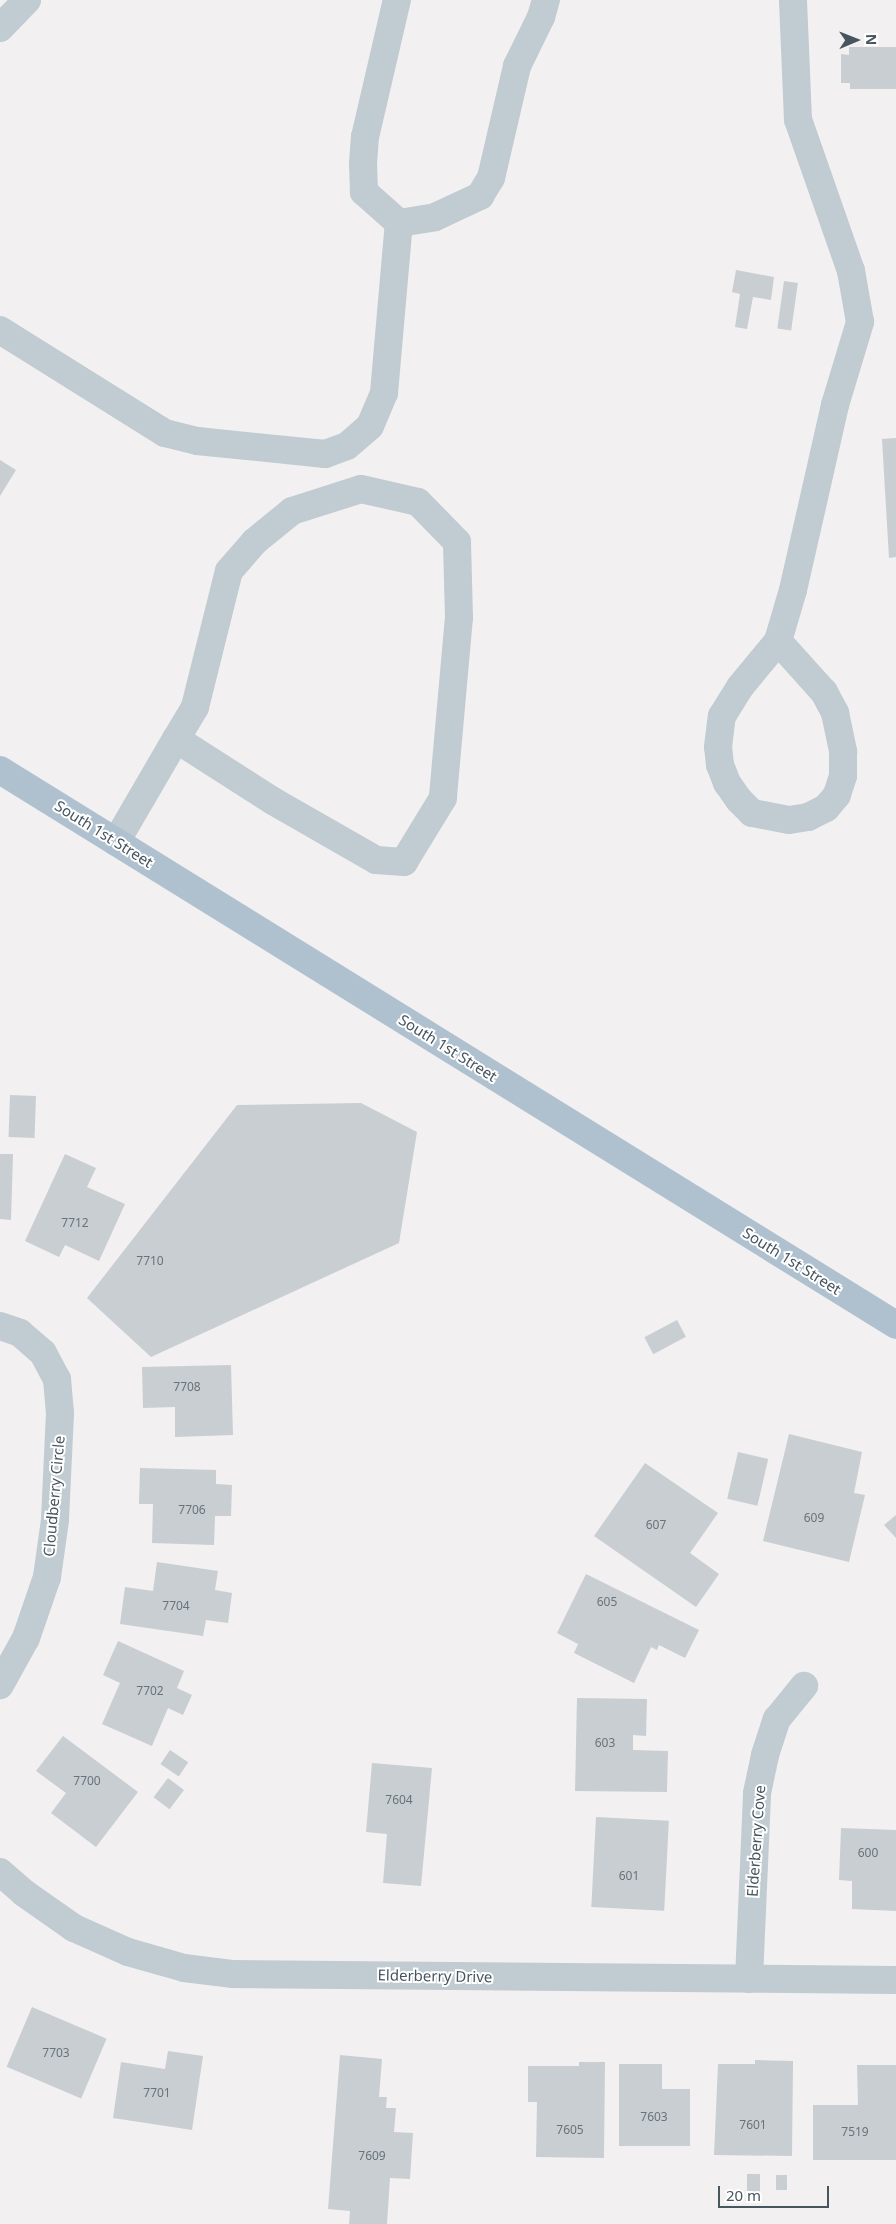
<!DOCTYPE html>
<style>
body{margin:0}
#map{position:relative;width:896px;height:2224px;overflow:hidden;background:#f2f0f0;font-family:"Noto Sans",sans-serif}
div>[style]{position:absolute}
.building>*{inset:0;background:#c9ced2;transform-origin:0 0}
.minor>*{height:28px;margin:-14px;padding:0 14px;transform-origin:14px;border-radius:14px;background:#c0cbd2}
.major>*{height:28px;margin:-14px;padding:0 14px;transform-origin:14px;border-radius:14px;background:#afc1cf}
span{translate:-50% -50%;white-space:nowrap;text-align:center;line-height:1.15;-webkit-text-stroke:4px #fff;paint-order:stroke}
.number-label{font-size:12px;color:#68737b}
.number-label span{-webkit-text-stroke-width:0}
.street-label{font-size:15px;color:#47555e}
.north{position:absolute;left:831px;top:15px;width:50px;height:50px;-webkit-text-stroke:4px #fff;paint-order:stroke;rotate:89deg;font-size:14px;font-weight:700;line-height:20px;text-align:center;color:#47555e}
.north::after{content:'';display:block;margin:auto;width:18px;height:22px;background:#47555e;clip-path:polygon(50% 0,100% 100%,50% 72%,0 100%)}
.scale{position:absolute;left:718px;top:2186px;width:111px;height:22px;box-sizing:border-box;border:2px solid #47555e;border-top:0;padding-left:6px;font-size:15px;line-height:18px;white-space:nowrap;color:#47555e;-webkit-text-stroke:4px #fff;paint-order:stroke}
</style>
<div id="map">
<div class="building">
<i style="clip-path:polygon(849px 47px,896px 47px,896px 89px,850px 89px,850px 83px,841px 83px,841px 54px,849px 55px)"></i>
<i style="clip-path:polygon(736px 270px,774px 277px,771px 300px,753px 297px,747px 329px,735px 327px,740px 294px,732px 292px)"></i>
<i style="left:784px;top:281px;width:14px;height:48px;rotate:8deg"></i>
<i style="clip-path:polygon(896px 438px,896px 557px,889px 558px,882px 439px)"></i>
<i style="clip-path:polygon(0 460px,16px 470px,0 496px)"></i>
<i style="left:10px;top:1095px;width:26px;height:42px;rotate:2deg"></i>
<i style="clip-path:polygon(361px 1103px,417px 1132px,399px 1243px,151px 1357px,87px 1298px,237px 1105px)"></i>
<i style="clip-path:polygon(0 1154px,13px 1154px,11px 1220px,0 1219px)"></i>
<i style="clip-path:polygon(65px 1154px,96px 1168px,87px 1187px,125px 1204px,99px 1261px,65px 1245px,59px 1257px,25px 1241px)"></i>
<i style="left:677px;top:1320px;width:19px;height:37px;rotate:62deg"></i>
<i style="clip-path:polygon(231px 1365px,233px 1435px,175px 1437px,175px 1407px,143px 1408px,142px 1367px)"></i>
<i style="clip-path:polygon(789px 1434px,862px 1452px,854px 1493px,865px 1495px,849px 1562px,763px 1541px)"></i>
<i style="left:738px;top:1452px;width:31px;height:48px;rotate:13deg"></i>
<i style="clip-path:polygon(645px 1463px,718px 1513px,690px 1553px,719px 1574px,696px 1607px,594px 1536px)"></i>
<i style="clip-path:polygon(140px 1468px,216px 1470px,216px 1484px,232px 1485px,231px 1516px,215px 1516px,214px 1545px,152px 1543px,153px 1504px,139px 1504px)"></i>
<i style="clip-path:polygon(896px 1515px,896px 1538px,884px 1525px)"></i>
<i style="clip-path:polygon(157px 1562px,218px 1571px,215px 1590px,232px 1593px,228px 1623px,206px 1620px,203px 1636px,120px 1624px,125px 1587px,153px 1591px)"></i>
<i style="clip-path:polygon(586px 1574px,699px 1630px,685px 1658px,659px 1645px,657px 1650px,651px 1647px,634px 1683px,574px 1653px,578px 1644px,557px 1633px)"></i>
<i style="clip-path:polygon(118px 1641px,184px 1671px,177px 1688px,192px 1695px,183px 1715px,168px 1708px,152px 1746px,102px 1724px,120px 1683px,103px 1675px)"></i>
<i style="clip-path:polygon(577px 1698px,647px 1699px,646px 1736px,633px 1735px,633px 1750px,668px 1751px,667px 1792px,575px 1791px)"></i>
<i style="clip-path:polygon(63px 1736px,138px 1792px,96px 1847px,51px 1813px,66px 1793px,36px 1771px)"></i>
<i style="left:170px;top:1750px;width:22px;height:17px;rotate:34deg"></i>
<i style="clip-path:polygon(372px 1763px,432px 1768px,421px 1886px,383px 1883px,387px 1834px,366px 1832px)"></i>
<i style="left:168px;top:1778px;width:20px;height:24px;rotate:37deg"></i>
<i style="left:596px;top:1817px;width:73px;height:90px;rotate:3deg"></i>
<i style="clip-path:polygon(841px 1828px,896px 1830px,896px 1911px,852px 1909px,852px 1881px,839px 1880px)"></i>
<i style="left:32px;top:2007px;width:81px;height:65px;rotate:23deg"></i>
<i style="clip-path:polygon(168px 2051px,203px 2056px,192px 2130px,113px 2118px,121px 2062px,165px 2069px)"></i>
<i style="clip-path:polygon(340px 2055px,382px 2059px,379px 2097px,387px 2097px,386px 2108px,396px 2108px,394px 2132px,413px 2133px,410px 2179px,390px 2178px,387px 2224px,349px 2224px,350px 2211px,328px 2209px)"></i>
<i style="clip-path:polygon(755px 2060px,793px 2061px,792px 2156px,714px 2155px,718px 2064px,755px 2064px)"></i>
<i style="clip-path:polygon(579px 2062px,605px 2062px,604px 2158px,536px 2157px,537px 2102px,528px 2102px,528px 2066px,579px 2066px)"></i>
<i style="clip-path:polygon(619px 2064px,662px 2064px,662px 2089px,690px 2089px,690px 2146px,619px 2146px)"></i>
<i style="clip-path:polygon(857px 2065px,896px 2065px,896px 2160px,813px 2160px,813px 2105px,858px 2105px)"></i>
<i style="left:747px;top:2174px;width:13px;height:18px"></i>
<i style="left:776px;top:2175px;width:11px;height:15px"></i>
</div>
<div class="minor">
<i style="left:0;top:28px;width:39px;rotate:-46deg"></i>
<i style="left:399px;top:223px;width:36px;rotate:-9deg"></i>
<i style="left:435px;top:217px;width:50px;rotate:-25deg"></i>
<i style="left:480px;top:196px;width:21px;rotate:-59deg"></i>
<i style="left:491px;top:178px;width:115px;rotate:-76.9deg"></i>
<i style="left:517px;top:66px;width:55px;rotate:-63.9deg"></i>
<i style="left:541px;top:17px;width:18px;rotate:-74deg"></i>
<i style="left:0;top:330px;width:195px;rotate:32deg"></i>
<i style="left:165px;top:433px;width:33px;rotate:14deg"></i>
<i style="left:197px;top:441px;width:129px;rotate:5.8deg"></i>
<i style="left:325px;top:454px;width:23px;rotate:-20deg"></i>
<i style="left:347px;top:446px;width:30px;rotate:-41deg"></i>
<i style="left:370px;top:426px;width:36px;rotate:-67deg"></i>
<i style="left:384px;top:393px;width:171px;rotate:-85deg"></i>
<i style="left:399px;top:223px;width:47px;rotate:-138.5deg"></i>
<i style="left:364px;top:192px;width:28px;rotate:-92deg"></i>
<i style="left:363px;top:164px;width:27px;rotate:-86deg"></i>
<i style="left:365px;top:137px;width:141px;rotate:-76.9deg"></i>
<i style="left:778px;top:641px;width:69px;rotate:48deg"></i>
<i style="left:824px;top:692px;width:24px;rotate:62deg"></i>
<i style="left:835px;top:713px;width:40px;rotate:78deg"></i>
<i style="left:843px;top:752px;width:24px;rotate:90deg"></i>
<i style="left:843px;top:776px;width:20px;rotate:108deg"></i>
<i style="left:837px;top:795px;width:17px;rotate:130deg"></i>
<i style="left:826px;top:808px;width:20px;rotate:153deg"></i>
<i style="left:808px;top:817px;width:19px;rotate:171deg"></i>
<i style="left:789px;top:820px;width:38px;rotate:-169deg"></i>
<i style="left:752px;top:813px;width:18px;rotate:-135deg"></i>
<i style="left:739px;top:800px;width:21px;rotate:-125deg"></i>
<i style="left:727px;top:783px;width:19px;rotate:-111deg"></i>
<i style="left:720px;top:765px;width:18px;rotate:-96deg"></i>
<i style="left:718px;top:747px;width:31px;rotate:-83deg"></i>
<i style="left:722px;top:716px;width:34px;rotate:-58deg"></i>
<i style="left:740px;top:687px;width:60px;rotate:-50.4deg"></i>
<i style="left:778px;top:641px;width:53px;rotate:-73.6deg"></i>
<i style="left:793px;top:590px;width:190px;rotate:-77.2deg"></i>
<i style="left:835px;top:405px;width:87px;rotate:-73.2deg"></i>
<i style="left:860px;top:322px;width:52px;rotate:-100deg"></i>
<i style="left:851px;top:271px;width:160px;rotate:-109.3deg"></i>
<i style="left:798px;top:120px;width:120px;rotate:-92.4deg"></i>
<i style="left:116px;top:842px;width:119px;rotate:-59.8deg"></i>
<i style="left:176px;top:739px;width:37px;rotate:-59deg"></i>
<i style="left:195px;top:707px;width:140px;rotate:-76deg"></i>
<i style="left:229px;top:571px;width:38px;rotate:-49deg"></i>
<i style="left:254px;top:542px;width:49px;rotate:-39.2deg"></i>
<i style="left:292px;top:511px;width:72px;rotate:-17.7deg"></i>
<i style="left:361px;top:489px;width:58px;rotate:12.8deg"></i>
<i style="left:418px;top:502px;width:56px;rotate:45.7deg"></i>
<i style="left:457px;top:542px;width:75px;rotate:88.5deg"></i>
<i style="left:459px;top:617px;width:182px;rotate:95.1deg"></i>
<i style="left:443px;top:798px;width:75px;rotate:121.4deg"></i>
<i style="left:404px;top:862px;width:28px;rotate:-176deg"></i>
<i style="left:376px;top:860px;width:119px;rotate:-150.2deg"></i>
<i style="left:273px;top:801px;width:115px;rotate:-147.4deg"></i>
<i style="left:0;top:1326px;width:21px;rotate:19deg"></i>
<i style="left:20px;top:1333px;width:30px;rotate:41deg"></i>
<i style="left:43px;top:1353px;width:30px;rotate:62deg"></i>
<i style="left:57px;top:1379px;width:34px;rotate:85deg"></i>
<i style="left:60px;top:1413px;width:107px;rotate:92.7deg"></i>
<i style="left:55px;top:1520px;width:58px;rotate:98deg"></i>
<i style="left:47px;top:1577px;width:65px;rotate:109deg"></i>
<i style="left:26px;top:1638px;width:54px;rotate:119deg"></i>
<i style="left:0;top:1872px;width:32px;rotate:41deg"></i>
<i style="left:24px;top:1893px;width:61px;rotate:35deg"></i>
<i style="left:74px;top:1928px;width:59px;rotate:24deg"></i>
<i style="left:128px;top:1952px;width:58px;rotate:15.9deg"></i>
<i style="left:184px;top:1968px;width:48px;rotate:7.1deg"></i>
<i style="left:232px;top:1974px;width:664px;rotate:0.52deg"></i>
<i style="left:749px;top:1979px;width:186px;rotate:-87.5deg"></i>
<i style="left:757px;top:1793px;width:39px;rotate:-78deg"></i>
<i style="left:765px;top:1755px;width:38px;rotate:-72deg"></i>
<i style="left:777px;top:1719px;width:43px;rotate:-50.7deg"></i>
</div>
<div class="major">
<i style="left:0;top:770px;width:1054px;rotate:31.77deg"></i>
</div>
<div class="number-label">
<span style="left:75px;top:1223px">7712</span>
<span style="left:150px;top:1261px">7710</span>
<span style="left:187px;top:1387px">7708</span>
<span style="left:192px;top:1510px">7706</span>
<span style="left:814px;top:1518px">609</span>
<span style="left:656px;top:1525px">607</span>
<span style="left:607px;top:1602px">605</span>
<span style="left:176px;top:1606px">7704</span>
<span style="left:150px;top:1691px">7702</span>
<span style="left:605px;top:1743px">603</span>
<span style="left:87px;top:1781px">7700</span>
<span style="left:399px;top:1800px">7604</span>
<span style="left:868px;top:1853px">600</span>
<span style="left:629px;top:1876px">601</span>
<span style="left:56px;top:2053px">7703</span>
<span style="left:157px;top:2093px">7701</span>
<span style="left:654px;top:2117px">7603</span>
<span style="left:753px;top:2125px">7601</span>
<span style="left:570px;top:2130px">7605</span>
<span style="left:855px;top:2132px">7519</span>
<span style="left:372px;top:2156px">7609</span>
</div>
<div class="street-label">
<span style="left:104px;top:834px;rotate:32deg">South 1st Street</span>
<span style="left:448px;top:1048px;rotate:32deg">South 1st Street</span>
<span style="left:792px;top:1261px;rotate:32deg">South 1st Street</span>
<span style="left:54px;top:1496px;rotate:-85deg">Cloudberry Circle</span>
<span style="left:756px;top:1841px;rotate:-86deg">Elderberry Cove</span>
<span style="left:435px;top:1976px;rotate:1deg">Elderberry Drive</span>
</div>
<div class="north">N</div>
<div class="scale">20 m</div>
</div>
